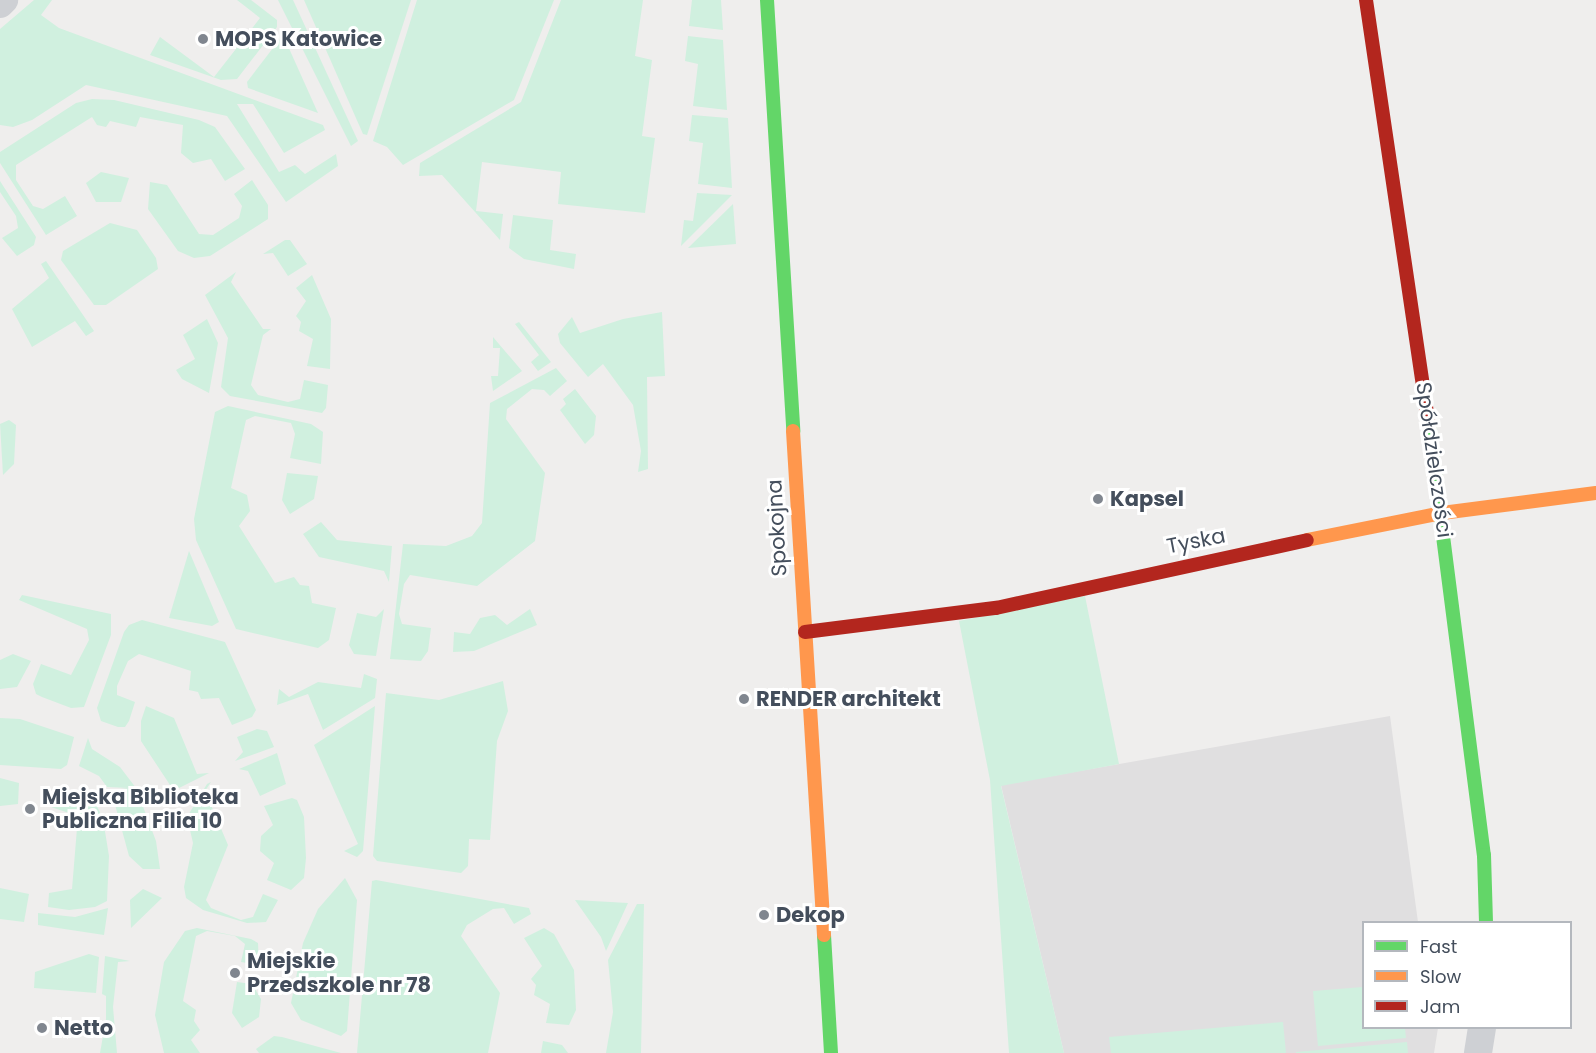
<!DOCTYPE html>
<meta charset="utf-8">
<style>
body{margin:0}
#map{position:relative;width:1596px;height:1053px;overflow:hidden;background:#efeeed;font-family:Poppins,sans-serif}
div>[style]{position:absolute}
.education>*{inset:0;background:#e0dfe0}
.green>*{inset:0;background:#d0f0df}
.street>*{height:28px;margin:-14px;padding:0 14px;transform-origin:14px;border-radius:14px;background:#ced0d4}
.fast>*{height:14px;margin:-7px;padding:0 7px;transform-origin:7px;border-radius:7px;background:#63d668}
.slow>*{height:14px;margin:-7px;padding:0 7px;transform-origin:7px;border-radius:7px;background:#ff974d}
.jam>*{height:14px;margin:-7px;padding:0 7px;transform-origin:7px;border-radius:7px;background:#b3261e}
.dots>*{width:16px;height:16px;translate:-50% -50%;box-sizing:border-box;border:3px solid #fff;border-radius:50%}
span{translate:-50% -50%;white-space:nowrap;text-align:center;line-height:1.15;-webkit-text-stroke:6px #fff;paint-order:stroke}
.poi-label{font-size:21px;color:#444e5c;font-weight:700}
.left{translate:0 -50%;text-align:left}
.street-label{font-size:21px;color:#444e5c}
.legend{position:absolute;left:1362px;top:921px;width:210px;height:108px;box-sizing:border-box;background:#fff;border:2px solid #b4b8be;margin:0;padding:8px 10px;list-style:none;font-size:18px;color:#444e5c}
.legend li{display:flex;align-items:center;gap:12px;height:30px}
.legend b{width:30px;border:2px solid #b4b8be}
</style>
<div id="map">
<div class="education">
<i style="clip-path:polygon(1390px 716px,1418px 922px,1364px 922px,1364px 1028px,1438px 1028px,1434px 1053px,1064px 1053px,1001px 785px)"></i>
</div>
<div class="green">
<i style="clip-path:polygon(34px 0,52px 0,41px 15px,59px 28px,323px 125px,325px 130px,284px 153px,253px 104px,237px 104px,279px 172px,295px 165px,305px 174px,336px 154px,338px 166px,286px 202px,227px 116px,86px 85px,32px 120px,13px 127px,0 125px,0 29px)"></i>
<i style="clip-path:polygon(237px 0,251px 0,277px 20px,277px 27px,237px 79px,221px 80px,150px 55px,160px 37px,214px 77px,260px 18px)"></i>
<i style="clip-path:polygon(278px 0,293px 0,358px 141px,351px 146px)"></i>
<i style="clip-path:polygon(304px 0,411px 0,367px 135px,363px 134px)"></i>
<i style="clip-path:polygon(417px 0,554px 0,514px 100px,403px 165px,387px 147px,373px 141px)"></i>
<i style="clip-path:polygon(561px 0,643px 0,635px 56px,652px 60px,642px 136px,655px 138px,645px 213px,558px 204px,561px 172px,482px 162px,476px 211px,503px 214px,500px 240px,442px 175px,419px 176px,420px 163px,521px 102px)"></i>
<i style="clip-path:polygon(692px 0,721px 0,723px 30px,689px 26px)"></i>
<i style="clip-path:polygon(283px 35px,318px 113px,248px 88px,247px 82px)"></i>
<i style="clip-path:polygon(688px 36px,723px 40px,727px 110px,693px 106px,698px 64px,685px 61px)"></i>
<i style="clip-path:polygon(92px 99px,114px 100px,199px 120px,215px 127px,245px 169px,225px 181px,211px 159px,193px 163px,181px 153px,183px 125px,140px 117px,136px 127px,110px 121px,106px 127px,97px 125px,92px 117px,16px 165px,16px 180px,33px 206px,43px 209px,65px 196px,77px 216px,46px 235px,0 163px,0 152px,76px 103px)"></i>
<i style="clip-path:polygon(692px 115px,728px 118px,732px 188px,698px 184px,703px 143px,689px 141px)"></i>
<i style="clip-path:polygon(101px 172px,129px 178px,121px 202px,96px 202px,86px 183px)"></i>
<i style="clip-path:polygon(252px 180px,268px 205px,268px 219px,210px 256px,194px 258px,178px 251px,148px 209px,150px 182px,167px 185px,199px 234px,213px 235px,239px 218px,242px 206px,234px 194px)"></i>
<i style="clip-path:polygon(0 181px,36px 237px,34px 245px,17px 256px,2px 238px,18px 228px,16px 216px,0 192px)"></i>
<i style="clip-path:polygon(697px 193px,732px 195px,681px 246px,684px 220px,693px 221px)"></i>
<i style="clip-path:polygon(733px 204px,736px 244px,688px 248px)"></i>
<i style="clip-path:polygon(513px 215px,553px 220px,550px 250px,576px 254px,574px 269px,524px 259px,509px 248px)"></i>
<i style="clip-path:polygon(110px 223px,137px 230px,156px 258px,158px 269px,106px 305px,94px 305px,61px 260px,63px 251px)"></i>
<i style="clip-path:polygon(285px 240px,290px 240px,307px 264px,288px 276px,273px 253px,263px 254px)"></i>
<i style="clip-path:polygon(46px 261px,94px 331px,86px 336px,75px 321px,32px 347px,12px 309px,49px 278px,41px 264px)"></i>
<i style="clip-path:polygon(236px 272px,231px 282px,263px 329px,271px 329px,263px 335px,251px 385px,258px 395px,288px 402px,300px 399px,304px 380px,328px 385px,326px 408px,322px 413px,230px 396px,221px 387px,228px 338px,205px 295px)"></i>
<i style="clip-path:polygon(312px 275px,331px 319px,330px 369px,307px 366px,313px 339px,299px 331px,301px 322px,296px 316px,306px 301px,296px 288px)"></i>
<i style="clip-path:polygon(662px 312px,665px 376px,647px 377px,648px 469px,638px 472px,641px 451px,633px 405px,603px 364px,588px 377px,560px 343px,558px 334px,572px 317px,580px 333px,623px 319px)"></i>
<i style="clip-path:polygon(207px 319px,218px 343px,209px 393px,182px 379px,176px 370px,195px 359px,183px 335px)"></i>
<i style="clip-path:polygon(519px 322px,551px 362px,538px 371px,531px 362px,539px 355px,515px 324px)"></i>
<i style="clip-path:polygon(493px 337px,522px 371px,493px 391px,491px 376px,498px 376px,500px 348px,493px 348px)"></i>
<i style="clip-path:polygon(556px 368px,567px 381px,550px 396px,544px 390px,532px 389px,507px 409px,506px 419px,545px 473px,535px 541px,477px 586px,410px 575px,404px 584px,399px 614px,402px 624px,431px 628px,428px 651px,421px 661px,390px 659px,403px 544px,446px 546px,472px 536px,482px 523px,490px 403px)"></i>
<i style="clip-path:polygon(575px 389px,596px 416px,594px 435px,585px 444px,560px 410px,566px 404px,563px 399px)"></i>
<i style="clip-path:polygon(228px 406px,311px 424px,323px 432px,321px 464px,290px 458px,295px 434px,291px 423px,255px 416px,246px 420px,231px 488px,247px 495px,250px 511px,239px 526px,275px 583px,294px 577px,300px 585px,309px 586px,312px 603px,336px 608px,329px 640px,318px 648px,236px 629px,196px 540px,194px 519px,215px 412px)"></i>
<i style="clip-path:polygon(9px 420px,16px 425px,14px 464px,3px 475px,0 424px)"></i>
<i style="clip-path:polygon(287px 473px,318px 476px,314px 499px,290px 514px,282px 500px)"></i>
<i style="clip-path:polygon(321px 522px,337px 540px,392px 546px,389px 582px,384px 571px,319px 557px,303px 534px)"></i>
<i style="clip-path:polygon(189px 551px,219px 622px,212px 626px,169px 618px)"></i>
<i style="clip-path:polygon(22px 595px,111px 614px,111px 635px,84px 707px,71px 708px,42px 697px,36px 694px,33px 684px,41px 664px,71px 675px,89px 640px,87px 629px,19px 600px)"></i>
<i style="clip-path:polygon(1085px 596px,1119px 764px,1001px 786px,1064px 1053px,1009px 1053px,990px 780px,959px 621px)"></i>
<i style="clip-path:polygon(384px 609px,376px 656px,354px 654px,349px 645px,357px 613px,376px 617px)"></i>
<i style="clip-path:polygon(530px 609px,537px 625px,474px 651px,453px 652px,454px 632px,470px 634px,480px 618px,495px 615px,507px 625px)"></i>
<i style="clip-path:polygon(142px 620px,225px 642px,256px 710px,252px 717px,232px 725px,219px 698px,201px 699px,198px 692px,189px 690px,191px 671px,139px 654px,128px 661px,117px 686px,117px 695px,135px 702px,129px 721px,125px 727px,118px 727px,101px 721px,97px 708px,124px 632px,129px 625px)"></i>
<i style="clip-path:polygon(13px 654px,31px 661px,17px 687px,0 689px,0 660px)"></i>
<i style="clip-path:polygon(364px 674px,377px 679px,375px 698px,323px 730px,308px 694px,277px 705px,279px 689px,289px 697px,318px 682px,361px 688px)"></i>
<i style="clip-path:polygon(503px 681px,508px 711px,497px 741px,490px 840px,469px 839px,468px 866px,461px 873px,377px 861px,373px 856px,386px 693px,439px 700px)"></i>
<i style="clip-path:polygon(146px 706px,174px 718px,197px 774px,209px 773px,179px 788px,170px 785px,141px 741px,141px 721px)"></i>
<i style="clip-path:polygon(375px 706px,363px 851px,357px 857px,344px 851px,358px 844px,314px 745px)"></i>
<i style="clip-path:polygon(0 718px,20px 719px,74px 737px,67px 765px,61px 769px,0 765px)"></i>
<i style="clip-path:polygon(257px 729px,267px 731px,274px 747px,235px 761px,243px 752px,237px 737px)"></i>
<i style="clip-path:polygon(88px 738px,92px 749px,120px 767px,136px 788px,156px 841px,160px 869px,143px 869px,129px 856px,111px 790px,129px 788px,107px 787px,99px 776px,79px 766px)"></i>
<i style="clip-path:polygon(277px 753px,286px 784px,260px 796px,248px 771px,239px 769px)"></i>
<i style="clip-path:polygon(0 778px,19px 783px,18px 804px,0 806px)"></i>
<i style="clip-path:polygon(211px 782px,205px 791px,228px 845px,206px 900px,211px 908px,241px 920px,253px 917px,263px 894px,278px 900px,266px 922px,247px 923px,203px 910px,186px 898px,184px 887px,193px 843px,187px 817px,207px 784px)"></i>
<i style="clip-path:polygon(49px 791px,94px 800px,103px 819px,109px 856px,107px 901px,95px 907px,69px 910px,48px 907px,49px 893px,72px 889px,78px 816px,48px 806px)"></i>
<i style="clip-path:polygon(292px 798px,297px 800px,304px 817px,306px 858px,304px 878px,291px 890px,267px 880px,274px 863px,260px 851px,261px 836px,273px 825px,264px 806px)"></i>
<i style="clip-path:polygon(345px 878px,357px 900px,347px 1031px,341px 1036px,301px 1020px,291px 1003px,303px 943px,318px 909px)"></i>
<i style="clip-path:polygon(376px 880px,529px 908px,531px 914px,514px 924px,504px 908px,493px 909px,467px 925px,461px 936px,500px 993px,488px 1053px,357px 1053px,372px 881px)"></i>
<i style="clip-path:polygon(0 888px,29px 894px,24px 922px,0 919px)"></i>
<i style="clip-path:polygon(143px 889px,162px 898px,131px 928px,130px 900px)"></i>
<i style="clip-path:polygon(575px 900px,628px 903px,606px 951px,601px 937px)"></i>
<i style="clip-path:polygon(637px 904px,644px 904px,641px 1053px,606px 1053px,613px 1012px,608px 960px)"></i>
<i style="clip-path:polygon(108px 908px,104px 935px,38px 925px,38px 913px,75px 917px)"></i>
<i style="clip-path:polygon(197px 928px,251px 939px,258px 943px,259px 965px,241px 962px,245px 944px,235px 936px,207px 931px,196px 936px,183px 1001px,196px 1010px,194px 1021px,200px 1030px,191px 1040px,200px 1053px,164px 1053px,155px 1015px,164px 962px,185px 931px)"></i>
<i style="clip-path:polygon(544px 928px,554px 934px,574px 970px,576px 1010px,569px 1025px,546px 1023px,550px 1004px,534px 995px,536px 985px,531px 979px,542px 966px,524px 938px)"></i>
<i style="clip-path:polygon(89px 954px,99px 957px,96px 993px,34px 988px,35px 972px)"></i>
<i style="clip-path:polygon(105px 956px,130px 961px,118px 962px,113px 1007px,117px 1053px,100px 1053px,106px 1019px,106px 996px,102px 994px)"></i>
<i style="clip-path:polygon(237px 982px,252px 984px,261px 999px,259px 1017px,242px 1028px,232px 1013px)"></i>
<i style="clip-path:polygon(1363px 987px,1364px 1028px,1405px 1028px,1406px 1038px,1318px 1046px,1313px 991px)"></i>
<i style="clip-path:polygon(1283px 1022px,1286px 1053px,1111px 1053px,1109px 1037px)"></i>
<i style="clip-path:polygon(274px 1036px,282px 1037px,341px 1053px,259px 1053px,256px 1049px)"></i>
<i style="clip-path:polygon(543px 1041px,562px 1045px,568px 1053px,541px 1053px)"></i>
<i style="clip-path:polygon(1407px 1042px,1408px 1053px,1296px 1053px,1296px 1052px)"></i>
</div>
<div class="street">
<i style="left:0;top:4px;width:6px;rotate:-45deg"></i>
<i style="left:1478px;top:1053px;width:25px;rotate:-81deg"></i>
</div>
<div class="fast">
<i style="left:767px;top:0;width:432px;rotate:86.5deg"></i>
<i style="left:1428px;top:419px;width:440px;rotate:82.7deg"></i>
<i style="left:1484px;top:855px;width:67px;rotate:88.3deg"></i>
<i style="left:824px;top:935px;width:118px;rotate:86.6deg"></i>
</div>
<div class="slow">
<i style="left:793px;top:431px;width:505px;rotate:86.48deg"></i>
<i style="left:1307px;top:540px;width:138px;rotate:-11.3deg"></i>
<i style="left:1442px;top:513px;width:155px;rotate:-7.4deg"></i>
</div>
<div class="jam">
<i style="left:1366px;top:0;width:424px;rotate:81.6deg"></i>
<i style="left:805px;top:632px;width:193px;rotate:-7.2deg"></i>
<i style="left:996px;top:608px;width:318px;rotate:-12.3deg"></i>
</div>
<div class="dots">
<i style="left:203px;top:39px;background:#80868f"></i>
<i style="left:1098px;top:499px;background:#80868f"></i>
<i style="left:744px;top:699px;background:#80868f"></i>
<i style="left:30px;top:809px;background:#80868f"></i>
<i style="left:764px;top:915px;background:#80868f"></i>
<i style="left:235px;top:973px;background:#80868f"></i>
<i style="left:42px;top:1028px;background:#80868f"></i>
</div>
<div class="poi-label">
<span class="left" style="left:215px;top:39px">MOPS Katowice</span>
<span class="left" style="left:1110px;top:499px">Kapsel</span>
<span class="left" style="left:756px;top:699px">RENDER architekt</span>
<span class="left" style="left:42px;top:809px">Miejska Biblioteka<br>Publiczna Filia 10</span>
<span class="left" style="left:776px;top:915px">Dekop</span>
<span class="left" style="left:247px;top:973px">Miejskie<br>Przedszkole nr 78</span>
<span class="left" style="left:54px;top:1028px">Netto</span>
</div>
<div class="street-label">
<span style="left:1434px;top:460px;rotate:82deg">Spółdzielczości</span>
<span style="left:777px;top:528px;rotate:-93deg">Spokojna</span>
<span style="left:1196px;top:541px;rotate:-11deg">Tyska</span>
</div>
<ul class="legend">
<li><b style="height:8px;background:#63d668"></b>Fast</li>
<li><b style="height:8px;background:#ff974d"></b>Slow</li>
<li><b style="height:8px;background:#b3261e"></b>Jam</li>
</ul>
</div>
